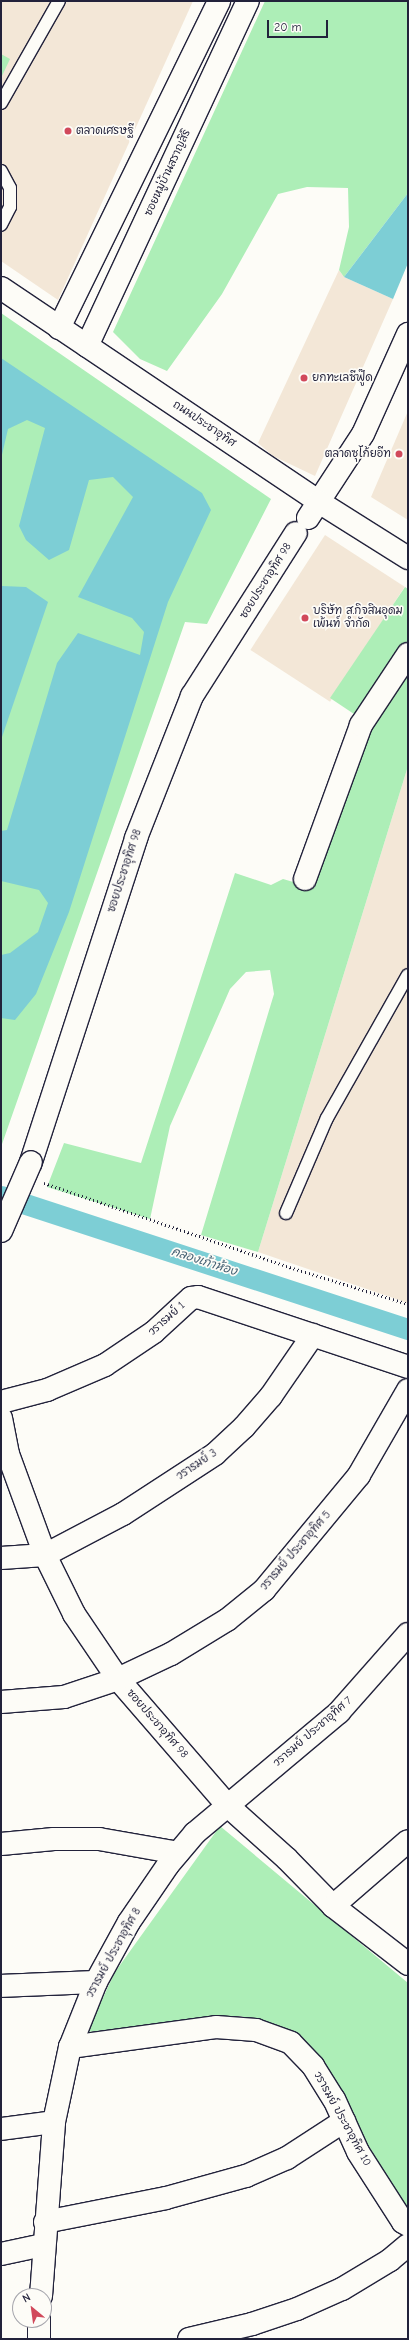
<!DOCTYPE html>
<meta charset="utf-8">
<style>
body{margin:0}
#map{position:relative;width:409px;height:2340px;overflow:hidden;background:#fdfcf7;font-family:"Comic Neue","Playpen Sans Thai",sans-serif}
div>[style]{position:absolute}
.built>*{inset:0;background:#f3e7d7;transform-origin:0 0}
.green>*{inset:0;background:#adeeb7}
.water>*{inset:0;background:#7dced5}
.canal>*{height:21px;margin:-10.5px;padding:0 10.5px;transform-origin:10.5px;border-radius:10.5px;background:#7dced5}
.path>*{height:2.5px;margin-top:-1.25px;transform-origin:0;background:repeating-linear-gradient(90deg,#22223b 0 1px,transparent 0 4px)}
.roads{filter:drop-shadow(1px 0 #22223b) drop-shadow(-1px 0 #22223b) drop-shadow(0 1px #22223b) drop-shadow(0 -1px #22223b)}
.service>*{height:12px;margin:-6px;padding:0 6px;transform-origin:6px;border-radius:6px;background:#fdfcf7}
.minor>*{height:22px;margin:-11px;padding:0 11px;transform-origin:11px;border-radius:11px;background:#fdfcf7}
.secondary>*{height:22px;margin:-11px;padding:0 11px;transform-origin:11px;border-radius:11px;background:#fdfcf7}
.bridges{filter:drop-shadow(1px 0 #22223b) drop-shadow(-1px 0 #22223b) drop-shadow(0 1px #22223b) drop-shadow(0 -1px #22223b)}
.minor-bridge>*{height:22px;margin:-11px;padding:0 11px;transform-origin:11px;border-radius:11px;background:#fdfcf7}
.dots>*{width:11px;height:11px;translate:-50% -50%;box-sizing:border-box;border:2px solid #fdfcf7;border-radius:50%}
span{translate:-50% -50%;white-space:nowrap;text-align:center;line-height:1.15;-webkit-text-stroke:3.5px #fdfcf7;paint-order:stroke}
.poi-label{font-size:11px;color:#22223b}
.left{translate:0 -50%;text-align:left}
.right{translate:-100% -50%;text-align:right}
.street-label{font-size:11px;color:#22223b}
.water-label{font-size:12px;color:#425e71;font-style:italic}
.frame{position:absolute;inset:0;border:2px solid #22223b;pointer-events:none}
.north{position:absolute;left:12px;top:2288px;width:40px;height:40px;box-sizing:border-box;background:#fdfcf7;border:1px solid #a5a5ac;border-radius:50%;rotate:331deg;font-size:11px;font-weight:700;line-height:16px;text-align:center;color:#22223b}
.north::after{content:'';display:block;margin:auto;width:14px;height:18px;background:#d1495b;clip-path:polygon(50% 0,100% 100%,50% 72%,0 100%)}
.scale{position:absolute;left:267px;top:20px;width:61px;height:18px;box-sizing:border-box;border:2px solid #22223b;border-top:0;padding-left:5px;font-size:12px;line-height:14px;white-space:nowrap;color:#22223b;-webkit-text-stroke:3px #fdfcf7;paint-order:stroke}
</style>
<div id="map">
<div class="built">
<i style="clip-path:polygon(1px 1px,193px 1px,58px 300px,1px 261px)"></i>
<i style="clip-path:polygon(339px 270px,344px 277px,393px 299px,315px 476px,273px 456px,258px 443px)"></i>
<i style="clip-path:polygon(408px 411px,408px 520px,371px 497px)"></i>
<i style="left:325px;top:535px;width:95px;height:137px;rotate:33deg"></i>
<i style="clip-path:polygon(408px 766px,408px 1303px,258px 1252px)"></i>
</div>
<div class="green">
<i style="clip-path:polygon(265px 1px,408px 1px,408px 193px,344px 277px,339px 270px,349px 227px,348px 188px,307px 187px,278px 194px,222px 294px,167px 371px,140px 359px,113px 332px)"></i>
<i style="clip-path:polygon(1px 54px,10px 59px,1px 78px)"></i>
<i style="clip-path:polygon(1px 313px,271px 499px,207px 624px,185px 622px,1px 1147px)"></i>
<i style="clip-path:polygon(405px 587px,408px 589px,408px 643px,360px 718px,330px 698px)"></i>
<i style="clip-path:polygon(408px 671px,408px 766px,258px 1252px,201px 1235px,274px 994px,270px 970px,246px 972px,230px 989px,170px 1126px,150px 1219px,47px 1187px,64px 1143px,141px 1163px,235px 873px,271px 885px,283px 879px,314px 888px,367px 732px)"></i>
<i style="clip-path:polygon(220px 1826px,408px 1983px,408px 2209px,298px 2033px,240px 2016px,87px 2032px,115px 1972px)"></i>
</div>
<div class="water">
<i style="clip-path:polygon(408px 193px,408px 263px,393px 299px,344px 277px)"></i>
<i style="clip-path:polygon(1px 358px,202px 493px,211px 510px,168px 602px,69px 912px,36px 994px,15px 1020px,1px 1018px,1px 955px,10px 953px,38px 932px,48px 903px,39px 890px,1px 881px,1px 831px,7px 830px,57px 663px,78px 633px,140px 655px,144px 632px,132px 618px,78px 597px,133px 497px,113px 477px,89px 480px,69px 550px,49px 560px,26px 540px,19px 526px,45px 428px,27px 420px,8px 429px,1px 459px)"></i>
<i style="clip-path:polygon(2px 586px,26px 587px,48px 602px,1px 740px)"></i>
</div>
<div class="canal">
<i style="left:1px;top:1196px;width:428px;rotate:18.1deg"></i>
</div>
<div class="path">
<i style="left:44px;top:1183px;width:256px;rotate:18.9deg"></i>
<i style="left:286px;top:1266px;width:128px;rotate:17.3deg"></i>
</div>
<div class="roads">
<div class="service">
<i style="left:1px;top:103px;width:117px;rotate:-60.4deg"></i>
<i style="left:1px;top:171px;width:19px;rotate:62deg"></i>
<i style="left:10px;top:188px;width:19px;rotate:90deg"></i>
<i style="left:10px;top:207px;width:20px;rotate:117deg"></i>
<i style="left:286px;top:1213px;width:103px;rotate:-66.7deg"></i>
<i style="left:327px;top:1118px;width:164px;rotate:-60.5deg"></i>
</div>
<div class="minor">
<i style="left:59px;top:328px;width:364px;rotate:-63.9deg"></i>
<i style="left:87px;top:346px;width:381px;rotate:-65deg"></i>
<i style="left:308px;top:518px;width:100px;rotate:-56.8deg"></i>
<i style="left:363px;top:434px;width:110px;rotate:-65.8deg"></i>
<i style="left:305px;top:879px;width:164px;rotate:-70deg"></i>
<i style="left:361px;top:725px;width:85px;rotate:-56.5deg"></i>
<i style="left:31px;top:1162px;width:341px;rotate:-72deg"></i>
<i style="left:136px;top:838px;width:153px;rotate:-68.5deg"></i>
<i style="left:192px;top:696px;width:193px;rotate:-57.5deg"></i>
<i style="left:1px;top:1402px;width:48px;rotate:-14.6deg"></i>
<i style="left:47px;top:1390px;width:63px;rotate:-23.3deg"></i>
<i style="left:105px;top:1365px;width:59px;rotate:-34deg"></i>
<i style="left:154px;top:1332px;width:50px;rotate:-42.6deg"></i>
<i style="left:191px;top:1298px;width:7px;rotate:-8deg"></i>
<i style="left:198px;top:1297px;width:221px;rotate:18.4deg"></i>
<i style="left:1px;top:1418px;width:37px;rotate:79deg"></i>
<i style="left:8px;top:1454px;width:108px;rotate:69.9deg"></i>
<i style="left:45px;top:1555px;width:66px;rotate:63.8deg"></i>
<i style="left:74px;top:1614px;width:78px;rotate:55.9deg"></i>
<i style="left:118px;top:1679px;width:168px;rotate:49.1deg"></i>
<i style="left:228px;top:1806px;width:79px;rotate:41.9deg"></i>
<i style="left:287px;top:1859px;width:66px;rotate:45.6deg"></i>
<i style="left:333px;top:1906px;width:95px;rotate:37.7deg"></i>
<i style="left:1px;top:1558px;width:44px;rotate:-3.9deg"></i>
<i style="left:45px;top:1555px;width:88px;rotate:-27.7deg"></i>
<i style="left:123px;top:1514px;width:110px;rotate:-33.1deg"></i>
<i style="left:215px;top:1454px;width:40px;rotate:-43deg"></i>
<i style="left:244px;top:1427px;width:41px;rotate:-48.9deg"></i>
<i style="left:271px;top:1396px;width:74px;rotate:-55.5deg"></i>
<i style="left:1px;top:1702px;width:63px;rotate:-4.5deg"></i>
<i style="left:64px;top:1697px;width:57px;rotate:-18.4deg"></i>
<i style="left:118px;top:1679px;width:59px;rotate:-25.3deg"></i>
<i style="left:171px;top:1654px;width:66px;rotate:-31.3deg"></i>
<i style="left:227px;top:1620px;width:48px;rotate:-39deg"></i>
<i style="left:264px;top:1590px;width:149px;rotate:-50.4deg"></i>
<i style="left:359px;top:1475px;width:98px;rotate:-60deg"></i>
<i style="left:1px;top:1844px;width:53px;rotate:-5.4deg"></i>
<i style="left:54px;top:1839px;width:45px"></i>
<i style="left:99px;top:1839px;width:80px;rotate:10deg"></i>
<i style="left:333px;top:1906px;width:99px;rotate:-40.9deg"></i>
<i style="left:1px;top:1986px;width:95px;rotate:-2.4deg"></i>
<i style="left:70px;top:2047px;width:147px;rotate:-7.8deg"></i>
<i style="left:216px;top:2027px;width:40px;rotate:4.3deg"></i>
<i style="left:256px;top:2030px;width:37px;rotate:20deg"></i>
<i style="left:291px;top:2043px;width:32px;rotate:46deg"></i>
<i style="left:313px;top:2066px;width:39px;rotate:58deg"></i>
<i style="left:334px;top:2099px;width:58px;rotate:65.6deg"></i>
<i style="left:358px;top:2152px;width:83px;rotate:57.3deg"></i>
<i style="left:403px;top:2222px;width:6px;rotate:31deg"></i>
<i style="left:1px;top:2129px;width:53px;rotate:-7.5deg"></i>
<i style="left:45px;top:2222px;width:123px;rotate:-11.2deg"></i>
<i style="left:166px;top:2198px;width:83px;rotate:-15.4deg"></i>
<i style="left:246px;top:2176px;width:45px;rotate:-23.7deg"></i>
<i style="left:287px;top:2158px;width:68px;rotate:-33deg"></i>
<i style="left:1px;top:2254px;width:43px;rotate:-12.1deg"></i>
<i style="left:41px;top:2296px;width:174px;rotate:-85.7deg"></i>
<i style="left:54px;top:2122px;width:77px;rotate:-78deg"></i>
<i style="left:70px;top:2047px;width:70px;rotate:-68.2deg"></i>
<i style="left:96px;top:1982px;width:68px;rotate:-61.2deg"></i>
<i style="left:129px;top:1922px;width:69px;rotate:-55.6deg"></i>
<i style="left:168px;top:1865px;width:42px;rotate:-49.8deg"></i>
<i style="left:195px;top:1833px;width:188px;rotate:-40deg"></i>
<i style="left:339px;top:1712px;width:104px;rotate:-48.5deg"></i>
<i style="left:39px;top:2339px;width:19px;rotate:-90deg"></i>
<i style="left:189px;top:2339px;width:65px;rotate:-13.4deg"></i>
<i style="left:252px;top:2324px;width:47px;rotate:-18.4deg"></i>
<i style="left:297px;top:2309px;width:49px;rotate:-24deg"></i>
<i style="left:342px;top:2289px;width:56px;rotate:-31.1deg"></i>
<i style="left:390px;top:2260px;width:23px;rotate:-40deg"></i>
</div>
<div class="secondary">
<i style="left:1px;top:288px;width:383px;rotate:33.9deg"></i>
<i style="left:319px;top:502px;width:105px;rotate:32.2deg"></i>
</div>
</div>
<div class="bridges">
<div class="minor-bridge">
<i style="left:1px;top:1231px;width:75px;rotate:-66.5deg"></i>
</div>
</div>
<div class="dots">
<i style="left:68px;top:131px;background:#d1495b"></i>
<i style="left:304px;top:378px;background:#d1495b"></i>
<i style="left:399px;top:454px;background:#d1495b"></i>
<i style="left:305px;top:618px;background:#d1495b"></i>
</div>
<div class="poi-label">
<span class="left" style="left:76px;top:131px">ตลาดเศรษฐี</span>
<span class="left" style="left:312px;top:378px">ยกทะเลซีฟู๊ด</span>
<span class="right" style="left:391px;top:454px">ตลาดซุโก้ยอีท</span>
<span class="left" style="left:313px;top:618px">บริษัท ส.กิจสินอุดม<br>เพ้นท์ จำกัด</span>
</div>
<div class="street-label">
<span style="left:168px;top:173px;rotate:-65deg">ซอยหมู่บ้านสราญสิริ</span>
<span style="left:204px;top:424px;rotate:34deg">ถนนประชาอุทิศ</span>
<span style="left:266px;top:581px;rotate:-58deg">ซอยประชาอุทิศ 98</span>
<span style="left:125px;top:871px;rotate:-72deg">ซอยประชาอุทิศ 98</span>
<span style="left:167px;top:1319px;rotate:-42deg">วรารมย์ 1</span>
<span style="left:197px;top:1465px;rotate:-34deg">วรารมย์ 3</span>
<span style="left:296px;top:1551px;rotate:-49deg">วรารมย์ ประชาอุทิศ 5</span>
<span style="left:157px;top:1724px;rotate:49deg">ซอยประชาอุทิศ 98</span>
<span style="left:313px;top:1732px;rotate:-41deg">วรารมย์ ประชาอุทิศ 7</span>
<span style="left:114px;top:1953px;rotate:-61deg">วรารมย์ ประชาอุทิศ 8</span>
<span style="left:342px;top:2119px;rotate:61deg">วรารมย์ ประชาอุทิศ 10</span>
</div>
<div class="water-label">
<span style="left:204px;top:1262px;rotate:18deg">คลองเก้าห้อง</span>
</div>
<div class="frame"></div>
<div class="north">N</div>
<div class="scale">20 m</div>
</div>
